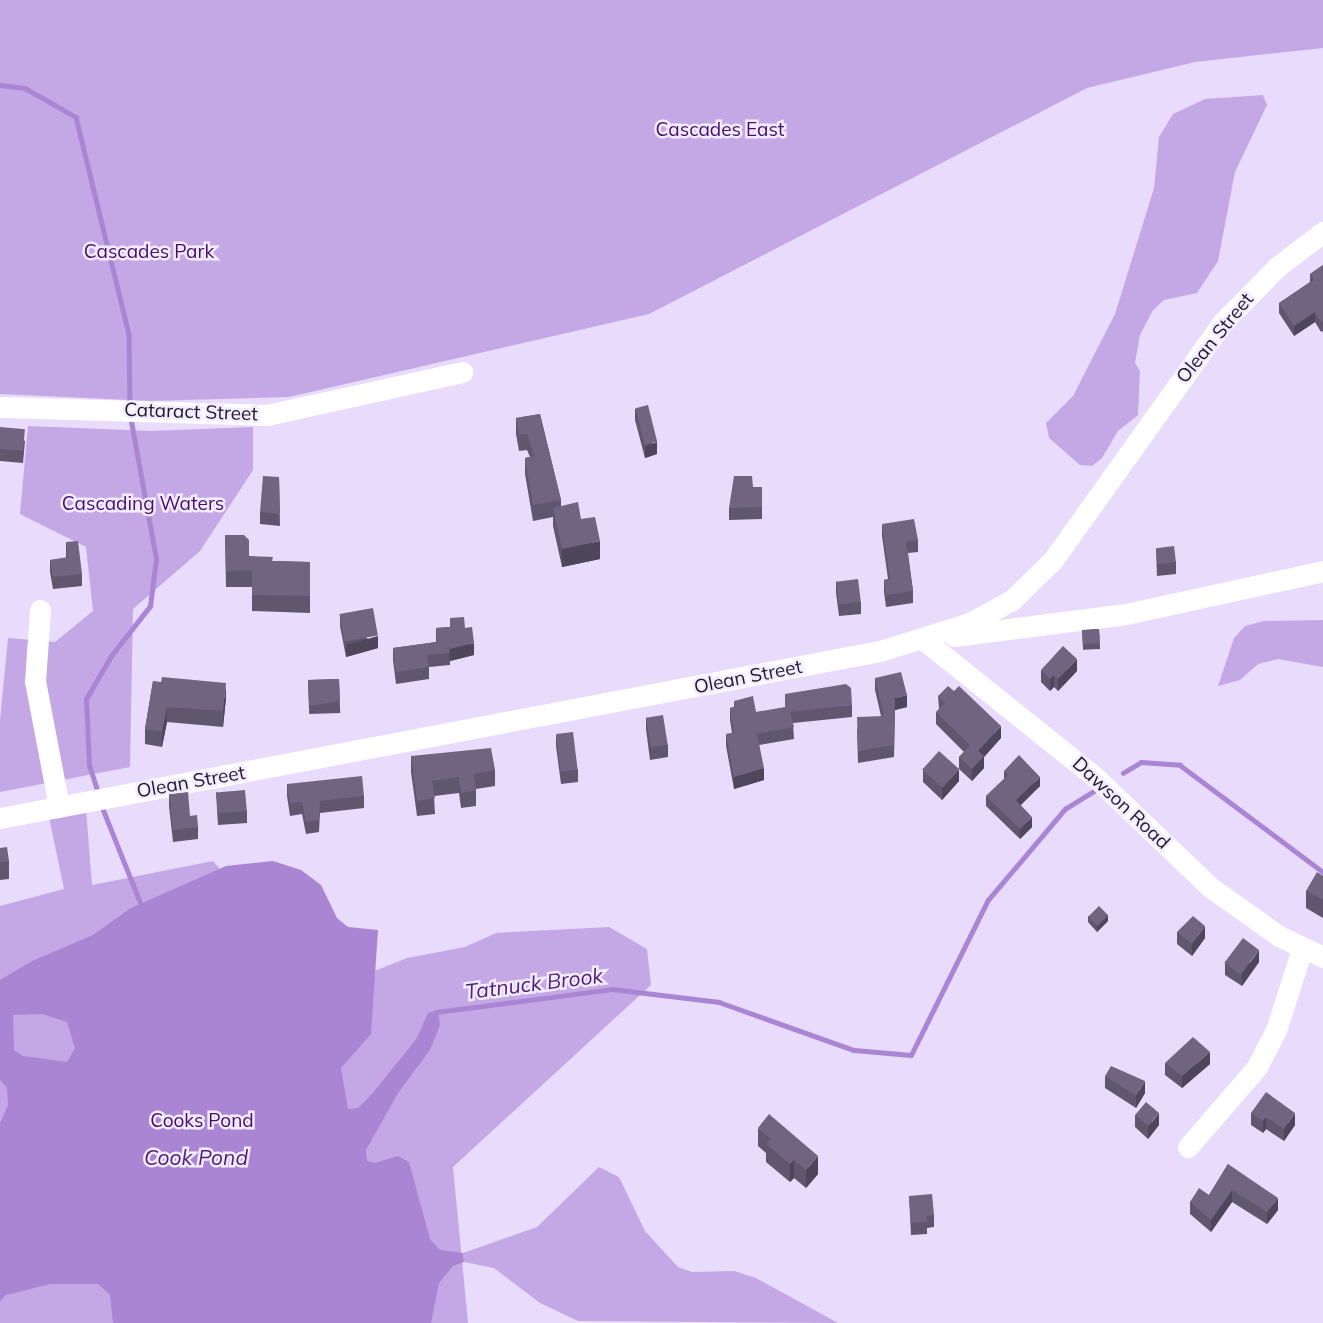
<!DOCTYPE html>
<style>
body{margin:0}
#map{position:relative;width:1323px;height:1323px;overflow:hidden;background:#e9dbfb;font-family:Mulish,sans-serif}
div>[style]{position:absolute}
.green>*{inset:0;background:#c4a8e6}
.water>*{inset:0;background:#a985d4}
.stream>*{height:4.5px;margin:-2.25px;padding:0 2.25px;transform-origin:2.25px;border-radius:2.25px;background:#a985d4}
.minor>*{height:21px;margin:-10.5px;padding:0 10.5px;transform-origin:10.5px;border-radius:10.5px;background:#fff}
.wall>*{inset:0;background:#60566e;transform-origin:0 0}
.shaded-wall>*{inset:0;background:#4e465a}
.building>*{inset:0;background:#706480;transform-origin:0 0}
span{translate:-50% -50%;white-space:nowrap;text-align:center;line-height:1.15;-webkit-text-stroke:5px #f3ebff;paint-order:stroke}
.park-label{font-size:19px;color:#440e6d}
.street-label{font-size:19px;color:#1f1a26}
.water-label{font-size:21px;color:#501e7a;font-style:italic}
</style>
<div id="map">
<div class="green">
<i style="clip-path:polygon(0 0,1323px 0,1323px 48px,1195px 62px,1087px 88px,649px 314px,289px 397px,151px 401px,0 394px)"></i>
<i style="clip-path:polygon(1263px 95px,1267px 105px,1235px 172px,1218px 261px,1197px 293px,1164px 300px,1153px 310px,1140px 335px,1135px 363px,1140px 371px,1138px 415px,1118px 431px,1102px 458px,1092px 466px,1080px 465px,1049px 438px,1046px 423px,1073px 396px,1115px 314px,1154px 188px,1159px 137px,1173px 114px,1205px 99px)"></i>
<i style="clip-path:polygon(28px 426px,151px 431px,253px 427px,253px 470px,200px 551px,133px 609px,130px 767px,0 792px,0 720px,8px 638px,55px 642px,93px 611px,86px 547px,20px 514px)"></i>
<i style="clip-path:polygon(1323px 620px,1323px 667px,1278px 659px,1258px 664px,1240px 680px,1218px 686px,1234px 638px,1245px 626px,1264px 621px)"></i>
<i style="clip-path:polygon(86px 809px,92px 885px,213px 861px,271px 930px,367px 974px,407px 958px,465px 947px,496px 933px,609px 927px,647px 949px,651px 985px,453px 1167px,468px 1323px,0 1323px,0 906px,64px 889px,49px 817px)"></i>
<i style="clip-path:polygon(599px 1167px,619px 1177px,645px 1231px,678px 1267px,692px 1272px,734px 1271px,756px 1278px,838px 1323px,578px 1321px,540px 1303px,494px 1268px,464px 1262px,463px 1253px,537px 1227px)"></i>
</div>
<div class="water">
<i style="clip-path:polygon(evenodd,273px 861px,301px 870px,321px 885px,337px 918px,348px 927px,378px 930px,371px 1034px,341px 1068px,348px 1109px,358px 1108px,372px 1094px,417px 1038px,428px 1013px,438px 1010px,440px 1025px,430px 1050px,398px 1093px,366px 1150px,367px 1161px,375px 1163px,398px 1156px,409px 1162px,430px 1239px,440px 1250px,463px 1253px,464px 1262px,453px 1266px,439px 1283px,431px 1323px,113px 1323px,110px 1295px,98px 1284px,50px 1284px,6px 1295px,0 1301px,0 1123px,8px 1105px,7px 1088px,0 1080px,0 980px,32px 961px,93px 935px,131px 908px,226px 866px,273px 861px,42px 1014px,67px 1022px,75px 1048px,67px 1062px,23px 1056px,14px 1050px,13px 1015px,42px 1014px)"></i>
</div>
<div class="stream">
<i style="left:0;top:85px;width:25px;rotate:7deg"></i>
<i style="left:25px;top:88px;width:59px;rotate:29.6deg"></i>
<i style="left:76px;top:117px;width:224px;rotate:76.3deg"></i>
<i style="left:129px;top:335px;width:69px;rotate:89.2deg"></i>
<i style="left:1123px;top:773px;width:21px;rotate:-31deg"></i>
<i style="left:1141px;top:762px;width:39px;rotate:4deg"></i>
<i style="left:1180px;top:765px;width:179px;rotate:36.8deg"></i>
<i style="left:98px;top:793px;width:29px;rotate:-108deg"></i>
<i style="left:89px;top:765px;width:66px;rotate:-92.6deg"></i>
<i style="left:86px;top:699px;width:50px;rotate:-59.8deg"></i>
<i style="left:111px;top:656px;width:63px;rotate:-52deg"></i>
<i style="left:150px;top:606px;width:47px;rotate:-82.7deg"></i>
<i style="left:156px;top:559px;width:145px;rotate:-100.3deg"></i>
<i style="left:101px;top:804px;width:108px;rotate:68.2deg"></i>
<i style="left:436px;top:1012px;width:177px;rotate:-7.4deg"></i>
<i style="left:612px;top:989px;width:108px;rotate:6.9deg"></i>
<i style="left:719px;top:1002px;width:143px;rotate:19.6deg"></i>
<i style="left:854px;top:1050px;width:57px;rotate:5deg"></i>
<i style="left:911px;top:1055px;width:173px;rotate:-63.6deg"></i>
<i style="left:988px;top:900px;width:119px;rotate:-49.8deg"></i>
<i style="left:1065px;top:809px;width:38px;rotate:-32deg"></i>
</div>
<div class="minor">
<i style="left:0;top:407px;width:267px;rotate:1.7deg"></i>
<i style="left:267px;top:415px;width:200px;rotate:-12.4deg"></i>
<i style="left:40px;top:610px;width:71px;rotate:94deg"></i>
<i style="left:35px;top:681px;width:128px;rotate:79.2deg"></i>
<i style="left:954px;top:636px;width:173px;rotate:-7.3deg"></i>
<i style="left:1126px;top:614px;width:202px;rotate:-12.3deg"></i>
<i style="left:924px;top:640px;width:219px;rotate:38.7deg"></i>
<i style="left:1095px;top:777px;width:159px;rotate:43.7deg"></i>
<i style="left:1210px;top:887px;width:85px;rotate:35.4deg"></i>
<i style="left:1279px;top:936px;width:49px;rotate:25.5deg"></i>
<i style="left:0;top:818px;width:896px;rotate:-10.75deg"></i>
<i style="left:880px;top:651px;width:94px;rotate:-17.3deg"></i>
<i style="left:970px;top:623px;width:48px;rotate:-28.7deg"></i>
<i style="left:1012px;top:600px;width:57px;rotate:-44.3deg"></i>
<i style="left:1053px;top:560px;width:292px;rotate:-54.5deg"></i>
<i style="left:1223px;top:322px;width:77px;rotate:-45.5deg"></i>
<i style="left:1277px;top:267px;width:58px;rotate:-37.3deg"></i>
<i style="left:1188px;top:1147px;width:106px;rotate:-49.2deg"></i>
<i style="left:1257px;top:1067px;width:42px;rotate:-62.8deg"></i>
<i style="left:1276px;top:1030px;width:85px;rotate:-72.2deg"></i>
</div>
<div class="wall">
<i style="clip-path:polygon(1323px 265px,1323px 331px,1321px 332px,1315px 322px,1294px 336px,1279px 313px,1279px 303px,1310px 282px,1310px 274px)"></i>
<i style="clip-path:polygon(635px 408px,657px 454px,645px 458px,635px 420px)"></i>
<i style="clip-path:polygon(540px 414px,561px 500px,561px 506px,581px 519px,600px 559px,562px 567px,553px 526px,553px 517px,533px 521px,525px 474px,525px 458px,530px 457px,527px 450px,519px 451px,516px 434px,516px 418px)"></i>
<i style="clip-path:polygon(0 427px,25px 441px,23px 463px,0 461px)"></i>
<i style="clip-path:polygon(279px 477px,280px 526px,260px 524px,260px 512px)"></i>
<i style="clip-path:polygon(753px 487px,762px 487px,762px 519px,729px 520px,729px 508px)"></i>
<i style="clip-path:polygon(882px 524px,918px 540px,918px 552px,908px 553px,913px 591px,913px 603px,886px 607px,884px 592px,884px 580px,888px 579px,882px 536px)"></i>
<i style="clip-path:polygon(225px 535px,249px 556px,273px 561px,310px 562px,310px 613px,252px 611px,252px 587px,226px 587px)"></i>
<i style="clip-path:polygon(66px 542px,82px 574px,82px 586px,53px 589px,50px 572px,50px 560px,66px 558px)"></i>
<i style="clip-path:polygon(1156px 549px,1176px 562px,1176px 574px,1157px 576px)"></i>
<i style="clip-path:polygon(836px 581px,861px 602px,861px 614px,839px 616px,836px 593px)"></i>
<i style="clip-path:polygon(340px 614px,378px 648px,346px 657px,340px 626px)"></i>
<i style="clip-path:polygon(450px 618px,465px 628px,474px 655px,450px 661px,450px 665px,429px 667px,429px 679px,396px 684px,393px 660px,393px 648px,436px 642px,436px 628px,450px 627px)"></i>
<i style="left:1099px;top:629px;width:20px;height:17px;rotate:87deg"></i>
<i style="clip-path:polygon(1041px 670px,1077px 671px,1058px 691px,1054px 687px,1050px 691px,1041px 682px)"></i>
<i style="clip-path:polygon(875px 678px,907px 707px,895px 710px,894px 757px,858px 763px,857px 729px,881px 716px,875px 690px)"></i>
<i style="left:339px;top:679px;width:34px;height:31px;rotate:88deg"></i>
<i style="clip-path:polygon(153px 681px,226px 698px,223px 727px,167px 722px,162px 747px,145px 744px,145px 729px)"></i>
<i style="clip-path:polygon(938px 696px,1001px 738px,984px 757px,984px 768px,972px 781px,959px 769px,959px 757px,964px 752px,936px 724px,936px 712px,939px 709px)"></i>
<i style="clip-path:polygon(734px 701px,756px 712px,852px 705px,852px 717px,793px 723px,794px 739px,759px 745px,764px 780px,734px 789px,726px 746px,726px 734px,732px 733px,730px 720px,730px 708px,734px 707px)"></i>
<i style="clip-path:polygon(646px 717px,668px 745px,668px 757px,650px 760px,646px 729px)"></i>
<i style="clip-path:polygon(556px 734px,578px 770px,578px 782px,561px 784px,556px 746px)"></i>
<i style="clip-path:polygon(411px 756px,495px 770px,495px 786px,476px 789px,476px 806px,461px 808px,459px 793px,434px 796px,435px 814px,417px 816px,411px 772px)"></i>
<i style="clip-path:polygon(923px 770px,959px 781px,942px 800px,923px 782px)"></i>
<i style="clip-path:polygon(1004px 771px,1040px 786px,1020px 805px,1032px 827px,1020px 839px,986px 806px,986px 796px,1004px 779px)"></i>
<i style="clip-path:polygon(287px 784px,364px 796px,364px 808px,320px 813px,319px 832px,306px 834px,302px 814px,290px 816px,287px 796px)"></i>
<i style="clip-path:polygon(216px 792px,247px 811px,247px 823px,218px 825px)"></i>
<i style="clip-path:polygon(169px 794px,190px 816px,198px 827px,198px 839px,173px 842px,169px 806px)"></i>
<i style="clip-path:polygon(0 848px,9px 861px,9px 879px,0 880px)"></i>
<i style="clip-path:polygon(1323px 876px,1323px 918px,1306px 908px,1306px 891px)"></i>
<i style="clip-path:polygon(1088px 916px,1108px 921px,1097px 932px,1088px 922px)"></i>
<i style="clip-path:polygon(1177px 932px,1205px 938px,1192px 956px,1177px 944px)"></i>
<i style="clip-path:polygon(1259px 962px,1242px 986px,1225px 975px,1225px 963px)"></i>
<i style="clip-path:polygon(1165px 1063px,1210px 1064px,1182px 1088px,1165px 1075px)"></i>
<i style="clip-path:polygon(1105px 1076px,1145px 1093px,1136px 1108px,1105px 1088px)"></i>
<i style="clip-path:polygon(1251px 1113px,1295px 1125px,1284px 1141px,1266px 1129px,1263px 1133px,1251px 1125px)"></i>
<i style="clip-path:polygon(1135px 1115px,1159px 1125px,1148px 1139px,1135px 1127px)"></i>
<i style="clip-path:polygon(758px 1128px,818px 1174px,806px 1188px,794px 1178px,790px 1182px,766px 1162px,766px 1153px,758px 1146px)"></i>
<i style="clip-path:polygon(1228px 1164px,1278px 1210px,1267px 1224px,1232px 1202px,1211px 1232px,1190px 1214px,1190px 1202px,1209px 1195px)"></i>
<i style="clip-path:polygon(909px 1196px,934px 1215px,934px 1227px,927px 1228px,927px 1234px,911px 1235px)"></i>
</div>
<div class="shaded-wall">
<i style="clip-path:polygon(1315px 312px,1315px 322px,1294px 336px,1294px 326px)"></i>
<i style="clip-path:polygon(657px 442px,657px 454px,645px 458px,645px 446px)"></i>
<i style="clip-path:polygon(600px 541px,600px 559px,562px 567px,562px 549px)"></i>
<i style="clip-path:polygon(378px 636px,378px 648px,346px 657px,346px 645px)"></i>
<i style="clip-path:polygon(474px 643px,474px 655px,450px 661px,449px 649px)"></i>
<i style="clip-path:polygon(1077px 659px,1077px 671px,1058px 691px,1058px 679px)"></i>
<i style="clip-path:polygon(1054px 675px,1054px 687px,1050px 691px,1050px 679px)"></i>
<i style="clip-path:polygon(226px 683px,226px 698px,223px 727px,223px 711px)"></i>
<i style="clip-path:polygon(907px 695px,907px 707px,895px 710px,894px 757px,895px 698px)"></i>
<i style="clip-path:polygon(167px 707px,167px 722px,162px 747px,162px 732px)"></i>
<i style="clip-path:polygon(1001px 726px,1001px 738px,984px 757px,984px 768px,972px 781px,972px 769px,978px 751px)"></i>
<i style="clip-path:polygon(764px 768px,764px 780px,734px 789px,734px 777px)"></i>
<i style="clip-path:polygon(959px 769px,959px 781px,942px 800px,942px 788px)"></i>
<i style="clip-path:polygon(1040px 777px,1040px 786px,1016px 810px,1016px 800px)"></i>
<i style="clip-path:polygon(1032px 817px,1032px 827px,1020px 839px,1020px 829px)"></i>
<i style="clip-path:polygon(1108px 915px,1108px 921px,1097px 932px,1097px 926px)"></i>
<i style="clip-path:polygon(1205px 926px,1205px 938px,1192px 956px,1192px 944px)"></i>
<i style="clip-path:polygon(1259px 950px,1259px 962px,1242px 986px,1242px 974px)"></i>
<i style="clip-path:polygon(1210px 1052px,1210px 1064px,1182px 1088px,1182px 1076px)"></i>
<i style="clip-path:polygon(1145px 1081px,1145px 1093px,1136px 1108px,1136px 1096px)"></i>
<i style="clip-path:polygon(1159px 1113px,1159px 1125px,1148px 1139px,1148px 1127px)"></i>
<i style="clip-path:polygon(1295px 1113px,1295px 1125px,1284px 1141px,1284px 1129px)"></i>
<i style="clip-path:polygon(1266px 1117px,1266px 1129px,1263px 1133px,1263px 1121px)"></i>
<i style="clip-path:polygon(818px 1156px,818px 1174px,806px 1188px,806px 1170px)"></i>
<i style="clip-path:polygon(794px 1160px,794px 1178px,790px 1182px,790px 1164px)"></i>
<i style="clip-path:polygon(1232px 1190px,1232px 1202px,1211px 1232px,1211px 1220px)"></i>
<i style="clip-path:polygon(1278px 1198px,1278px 1210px,1267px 1224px,1267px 1212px)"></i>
</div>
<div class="building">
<i style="clip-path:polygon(1323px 265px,1323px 320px,1321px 322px,1315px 312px,1294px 326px,1279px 303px,1314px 280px,1310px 274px)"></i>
<i style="left:648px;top:405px;width:38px;height:13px;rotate:76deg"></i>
<i style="clip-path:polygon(540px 414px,561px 500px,533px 505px,525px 458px,534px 456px,527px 434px,519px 435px,516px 418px)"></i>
<i style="left:0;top:427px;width:25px;height:22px;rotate:5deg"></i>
<i style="clip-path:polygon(263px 476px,279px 477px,280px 514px,260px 512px)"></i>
<i style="clip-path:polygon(734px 476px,752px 476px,753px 487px,762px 487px,762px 507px,729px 508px)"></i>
<i style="clip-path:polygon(578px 502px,581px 519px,595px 517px,600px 541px,562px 549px,553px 508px)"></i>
<i style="clip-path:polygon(914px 519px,918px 540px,906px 542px,913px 591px,886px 595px,884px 580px,890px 579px,882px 524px)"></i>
<i style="clip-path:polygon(225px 535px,244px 535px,249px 540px,249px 556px,273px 557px,272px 561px,310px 562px,310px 596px,252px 595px,252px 570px,226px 571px)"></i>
<i style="clip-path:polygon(78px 541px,82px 574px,53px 577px,50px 560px,68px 557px,66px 542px)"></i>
<i style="left:1174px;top:546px;width:16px;height:18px;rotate:83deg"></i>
<i style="left:858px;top:579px;width:23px;height:22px;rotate:83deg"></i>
<i style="left:373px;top:608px;width:28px;height:34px;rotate:80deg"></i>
<i style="clip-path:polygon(464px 617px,465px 628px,472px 627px,474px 643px,449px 649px,450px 653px,427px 655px,429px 667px,396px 672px,393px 648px,437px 642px,436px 628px,450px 627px,450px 618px)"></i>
<i style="left:1099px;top:629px;width:14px;height:17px;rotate:86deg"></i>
<i style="clip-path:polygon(1063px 646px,1077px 659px,1058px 679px,1054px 675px,1050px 679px,1041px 670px)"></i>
<i style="clip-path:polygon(901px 672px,907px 695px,895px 698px,894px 745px,858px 751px,857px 717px,884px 716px,875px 678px)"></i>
<i style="clip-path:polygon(162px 677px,226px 683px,223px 711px,167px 707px,162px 732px,145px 729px,153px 681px,161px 682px)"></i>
<i style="clip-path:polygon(339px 679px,340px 701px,309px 706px,308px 680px)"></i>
<i style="clip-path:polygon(846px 684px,851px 688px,852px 705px,790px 712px,794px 727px,757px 734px,764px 768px,734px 777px,726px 734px,734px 733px,730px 708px,735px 707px,734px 701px,753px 696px,756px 712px,785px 707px,785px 694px)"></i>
<i style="clip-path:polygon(948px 686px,954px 691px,959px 686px,1001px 726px,978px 751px,984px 756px,972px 769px,959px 757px,970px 745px,936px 712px,945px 703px,938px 696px)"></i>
<i style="left:663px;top:715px;width:30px;height:17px;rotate:81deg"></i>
<i style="left:573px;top:732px;width:38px;height:17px;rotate:83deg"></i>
<i style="clip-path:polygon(491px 748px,495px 770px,474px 774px,476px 790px,461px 793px,459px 777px,432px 781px,435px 798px,417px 801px,411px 756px)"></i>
<i style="left:939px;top:751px;width:27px;height:25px;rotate:42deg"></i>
<i style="clip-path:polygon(1019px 755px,1040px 777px,1016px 800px,1032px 817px,1020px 829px,986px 796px,1008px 775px,1004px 771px)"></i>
<i style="clip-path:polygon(362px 776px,364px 796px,320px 801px,319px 820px,306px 822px,302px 802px,290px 804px,287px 784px)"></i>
<i style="left:245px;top:790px;width:21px;height:29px;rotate:85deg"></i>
<i style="clip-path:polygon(188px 792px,190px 816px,197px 815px,198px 827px,173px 830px,169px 794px)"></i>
<i style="clip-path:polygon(7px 847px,9px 861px,0 862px,0 848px)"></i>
<i style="clip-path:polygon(1317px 872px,1323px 876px,1323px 900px,1306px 891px)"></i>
<i style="left:1099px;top:906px;width:13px;height:15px;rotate:45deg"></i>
<i style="clip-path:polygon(1193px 916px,1205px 926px,1192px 944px,1177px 932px)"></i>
<i style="left:1243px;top:938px;width:20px;height:31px;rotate:37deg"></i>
<i style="clip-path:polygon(1193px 1037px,1210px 1052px,1182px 1076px,1165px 1063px)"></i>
<i style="clip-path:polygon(1111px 1066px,1145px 1081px,1136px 1096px,1105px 1076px)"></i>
<i style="clip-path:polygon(1266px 1092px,1295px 1113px,1284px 1129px,1266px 1117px,1263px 1121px,1251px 1113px)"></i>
<i style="left:1146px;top:1102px;width:17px;height:17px;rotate:40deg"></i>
<i style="clip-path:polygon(769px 1114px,818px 1156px,806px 1170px,794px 1160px,790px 1164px,766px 1144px,771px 1139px,758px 1128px)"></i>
<i style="clip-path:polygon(1228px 1164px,1278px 1198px,1267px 1212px,1232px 1190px,1211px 1220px,1190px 1202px,1199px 1188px,1209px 1195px)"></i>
<i style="clip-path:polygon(932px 1194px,934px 1215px,927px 1216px,927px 1222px,911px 1223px,909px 1196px)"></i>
</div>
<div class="park-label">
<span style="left:720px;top:130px">Cascades East</span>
<span style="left:149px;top:252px">Cascades Park</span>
<span style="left:143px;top:504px">Cascading Waters</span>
<span style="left:202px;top:1121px">Cooks Pond</span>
</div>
<div class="street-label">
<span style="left:1215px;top:338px;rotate:-51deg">Olean Street</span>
<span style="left:191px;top:412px;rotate:2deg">Cataract Street</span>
<span style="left:748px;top:677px;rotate:-11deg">Olean Street</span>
<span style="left:191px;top:782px;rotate:-10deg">Olean Street</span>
<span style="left:1121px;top:803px;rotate:43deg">Dawson Road</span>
</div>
<div class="water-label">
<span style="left:534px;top:983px;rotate:-7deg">Tatnuck Brook</span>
<span style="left:196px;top:1157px">Cook Pond</span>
</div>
</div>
